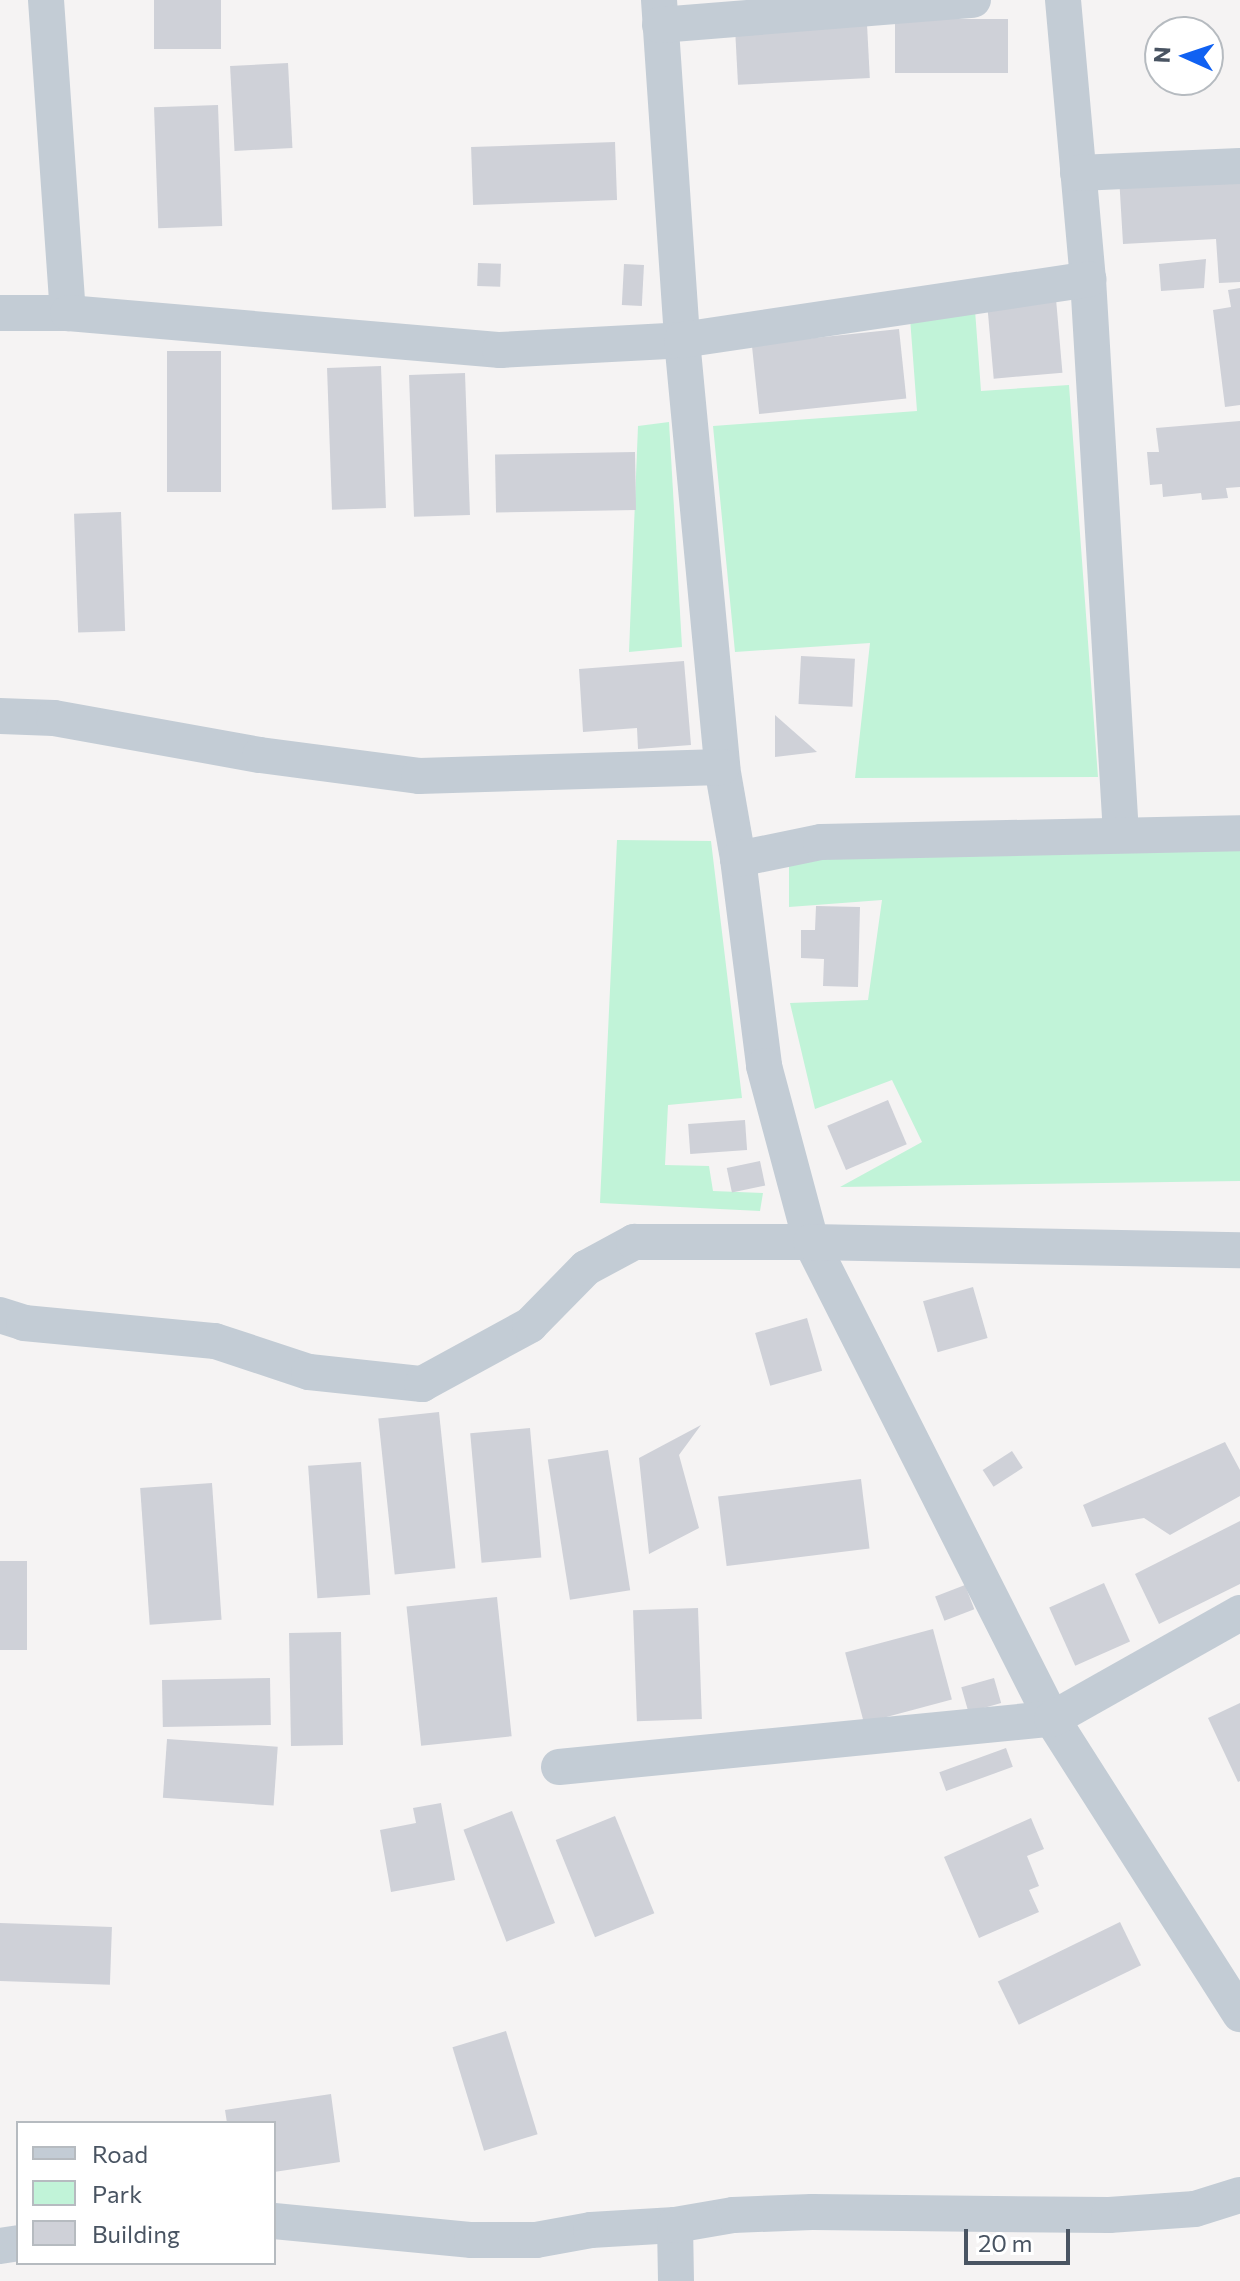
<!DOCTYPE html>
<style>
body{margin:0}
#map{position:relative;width:1240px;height:2281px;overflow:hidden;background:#f5f3f3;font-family:Commissioner,sans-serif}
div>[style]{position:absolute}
.green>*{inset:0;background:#c1f3d8}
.building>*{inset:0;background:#cfd1d8;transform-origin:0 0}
.minor>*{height:36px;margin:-18px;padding:0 18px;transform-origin:18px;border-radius:18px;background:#c3ccd5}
span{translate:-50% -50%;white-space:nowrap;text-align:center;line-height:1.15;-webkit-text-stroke:6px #fff;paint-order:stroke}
.legend{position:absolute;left:16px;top:2121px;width:260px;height:144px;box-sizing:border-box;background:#fff;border:2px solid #b6bbc0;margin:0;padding:10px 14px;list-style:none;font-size:24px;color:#495462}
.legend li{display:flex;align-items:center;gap:16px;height:40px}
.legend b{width:40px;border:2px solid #b6bbc0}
.north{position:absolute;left:1144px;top:16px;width:80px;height:80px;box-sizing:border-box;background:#fff;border:2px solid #b6bbc0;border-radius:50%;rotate:273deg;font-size:22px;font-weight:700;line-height:32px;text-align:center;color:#495462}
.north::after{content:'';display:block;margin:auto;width:28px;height:36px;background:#1061f2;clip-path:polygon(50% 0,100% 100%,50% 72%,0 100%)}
.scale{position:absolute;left:964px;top:2229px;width:106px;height:36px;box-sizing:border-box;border:4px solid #495462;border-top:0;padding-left:10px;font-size:24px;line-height:28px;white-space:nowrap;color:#495462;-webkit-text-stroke:6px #fff;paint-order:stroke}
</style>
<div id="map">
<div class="green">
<i style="clip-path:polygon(975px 310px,981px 391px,1069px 385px,1098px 777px,855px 778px,870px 643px,735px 652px,713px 426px,917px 411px,910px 318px)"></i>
<i style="clip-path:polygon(669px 422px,682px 647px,629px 652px,638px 426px)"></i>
<i style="clip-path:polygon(617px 840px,711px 841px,742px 1098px,668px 1105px,665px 1165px,709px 1166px,713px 1191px,763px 1193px,760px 1211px,600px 1203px)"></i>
<i style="clip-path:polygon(789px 849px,1240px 849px,1240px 1181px,840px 1187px,922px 1142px,892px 1080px,815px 1109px,790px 1003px,868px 1000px,882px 900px,789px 907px)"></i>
</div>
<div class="building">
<i style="left:154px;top:0;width:67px;height:49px"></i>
<i style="left:895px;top:19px;width:113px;height:54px"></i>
<i style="left:867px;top:24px;width:54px;height:132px;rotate:87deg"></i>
<i style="left:288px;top:63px;width:85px;height:58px;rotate:87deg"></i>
<i style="left:218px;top:105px;width:121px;height:64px;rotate:88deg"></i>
<i style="left:615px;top:142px;width:58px;height:144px;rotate:88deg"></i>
<i style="clip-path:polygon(1240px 171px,1240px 282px,1219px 283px,1216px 239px,1123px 244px,1119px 176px)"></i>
<i style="clip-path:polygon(1206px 259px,1204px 288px,1161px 291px,1159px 264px)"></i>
<i style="left:478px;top:263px;width:23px;height:23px;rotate:2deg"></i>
<i style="left:624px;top:264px;width:20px;height:41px;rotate:3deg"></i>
<i style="clip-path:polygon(1240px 288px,1240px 405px,1225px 407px,1213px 310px,1231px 307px,1228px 290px)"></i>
<i style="left:1056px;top:299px;width:74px;height:69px;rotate:85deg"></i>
<i style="left:899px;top:329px;width:70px;height:148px;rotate:84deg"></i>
<i style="left:167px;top:351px;width:54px;height:141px"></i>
<i style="left:381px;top:366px;width:142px;height:54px;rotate:88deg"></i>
<i style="left:465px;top:373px;width:142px;height:56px;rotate:88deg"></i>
<i style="clip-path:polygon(1240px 421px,1240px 487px,1226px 488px,1228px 498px,1202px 500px,1201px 493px,1163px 497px,1162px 484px,1150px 485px,1147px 452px,1159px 452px,1156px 428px)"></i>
<i style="left:635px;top:452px;width:58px;height:140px;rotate:89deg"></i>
<i style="left:121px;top:512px;width:119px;height:47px;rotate:88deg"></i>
<i style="left:801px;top:656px;width:54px;height:48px;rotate:3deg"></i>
<i style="clip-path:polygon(684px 661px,691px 745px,638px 749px,637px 728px,583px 732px,579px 669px)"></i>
<i style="clip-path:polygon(775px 715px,817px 752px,775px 757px)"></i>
<i style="clip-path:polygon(816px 906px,860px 907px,858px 987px,823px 986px,824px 959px,801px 958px,801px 930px,815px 930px)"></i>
<i style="left:888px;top:1100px;width:48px;height:66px;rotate:67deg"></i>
<i style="left:745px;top:1120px;width:30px;height:57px;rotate:86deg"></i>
<i style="left:760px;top:1161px;width:25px;height:34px;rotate:78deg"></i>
<i style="left:973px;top:1287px;width:53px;height:52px;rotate:74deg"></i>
<i style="left:807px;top:1318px;width:55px;height:54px;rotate:74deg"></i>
<i style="left:439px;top:1412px;width:157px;height:61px;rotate:84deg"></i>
<i style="clip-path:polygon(701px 1425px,679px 1455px,699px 1528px,649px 1554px,639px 1458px)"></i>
<i style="left:530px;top:1428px;width:130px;height:60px;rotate:85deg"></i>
<i style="clip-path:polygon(1225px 1442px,1240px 1470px,1240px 1496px,1170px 1535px,1144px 1518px,1092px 1527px,1083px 1505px)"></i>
<i style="left:608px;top:1450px;width:142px;height:61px;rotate:81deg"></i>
<i style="left:1012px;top:1451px;width:20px;height:35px;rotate:57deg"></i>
<i style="left:361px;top:1462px;width:133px;height:53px;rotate:86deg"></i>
<i style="left:861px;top:1479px;width:70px;height:144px;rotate:83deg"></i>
<i style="left:212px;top:1483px;width:137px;height:72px;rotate:86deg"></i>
<i style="clip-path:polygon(1240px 1521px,1240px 1584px,1159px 1624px,1135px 1574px)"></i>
<i style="left:0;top:1561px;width:27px;height:89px"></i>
<i style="left:1104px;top:1583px;width:64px;height:60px;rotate:66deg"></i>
<i style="left:965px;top:1585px;width:26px;height:32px;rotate:69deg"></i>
<i style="left:497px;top:1597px;width:140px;height:91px;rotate:84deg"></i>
<i style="left:698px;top:1608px;width:111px;height:65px;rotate:88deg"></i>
<i style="left:933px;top:1629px;width:73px;height:91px;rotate:75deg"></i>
<i style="left:341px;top:1632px;width:113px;height:52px;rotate:89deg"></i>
<i style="left:270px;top:1678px;width:47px;height:108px;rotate:89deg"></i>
<i style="left:994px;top:1678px;width:26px;height:34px;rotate:74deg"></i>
<i style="clip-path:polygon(1240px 1703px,1240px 1781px,1238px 1782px,1208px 1718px)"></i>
<i style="left:167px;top:1739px;width:111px;height:59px;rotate:4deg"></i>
<i style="left:1006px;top:1748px;width:20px;height:71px;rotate:70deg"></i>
<i style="clip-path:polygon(441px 1803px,455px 1880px,391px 1892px,380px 1830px,416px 1823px,413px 1808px)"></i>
<i style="left:512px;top:1811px;width:120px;height:52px;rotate:69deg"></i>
<i style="left:615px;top:1816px;width:105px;height:64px;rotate:68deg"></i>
<i style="clip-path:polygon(1031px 1818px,1044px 1849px,1027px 1856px,1039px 1886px,1029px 1890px,1039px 1912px,979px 1938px,944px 1857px)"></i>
<i style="left:1120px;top:1922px;width:48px;height:136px;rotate:64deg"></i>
<i style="left:0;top:1923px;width:112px;height:58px;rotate:2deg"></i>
<i style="left:506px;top:2031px;width:108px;height:56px;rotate:73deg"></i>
<i style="clip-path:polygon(331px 2094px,340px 2162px,274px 2172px,274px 2123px,227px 2123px,225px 2110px)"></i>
</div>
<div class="minor">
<i style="left:46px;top:0;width:314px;rotate:86deg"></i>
<i style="left:659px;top:0;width:341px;rotate:86.1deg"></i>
<i style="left:682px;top:340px;width:429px;rotate:84.6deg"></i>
<i style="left:722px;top:767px;width:93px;rotate:80.1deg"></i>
<i style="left:738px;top:859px;width:209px;rotate:82.8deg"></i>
<i style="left:764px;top:1066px;width:182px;rotate:75deg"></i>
<i style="left:811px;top:1242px;width:534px;rotate:63.2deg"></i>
<i style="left:1052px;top:1719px;width:350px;rotate:57.5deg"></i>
<i style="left:1063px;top:0;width:280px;rotate:84.9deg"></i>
<i style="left:1088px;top:279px;width:556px;rotate:86.6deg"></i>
<i style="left:660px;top:25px;width:314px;rotate:-4.6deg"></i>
<i style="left:1078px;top:173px;width:162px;rotate:-2.5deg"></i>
<i style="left:0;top:313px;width:68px"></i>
<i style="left:68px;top:313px;width:434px;rotate:4.9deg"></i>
<i style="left:500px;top:350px;width:182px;rotate:-3.1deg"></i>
<i style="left:682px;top:340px;width:411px;rotate:-8.5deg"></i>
<i style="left:0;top:716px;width:54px;rotate:2.1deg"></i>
<i style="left:54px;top:718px;width:209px;rotate:10.2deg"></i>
<i style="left:260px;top:755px;width:160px;rotate:7.5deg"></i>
<i style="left:419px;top:776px;width:303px;rotate:-1.7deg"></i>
<i style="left:738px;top:859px;width:85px;rotate:-11.6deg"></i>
<i style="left:821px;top:842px;width:419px;rotate:-1.2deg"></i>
<i style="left:0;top:1315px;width:25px;rotate:18deg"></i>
<i style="left:24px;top:1323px;width:192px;rotate:5.4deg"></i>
<i style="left:215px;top:1341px;width:99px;rotate:18.3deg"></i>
<i style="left:309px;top:1372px;width:114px;rotate:6.1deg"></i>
<i style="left:422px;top:1384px;width:123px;rotate:-28.6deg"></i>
<i style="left:530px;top:1325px;width:80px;rotate:-45.5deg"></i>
<i style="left:586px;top:1268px;width:55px;rotate:-28.4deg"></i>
<i style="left:634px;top:1242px;width:177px"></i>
<i style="left:811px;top:1242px;width:429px;rotate:1.1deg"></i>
<i style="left:559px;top:1767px;width:495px;rotate:-5.6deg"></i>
<i style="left:1052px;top:1719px;width:216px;rotate:-29.4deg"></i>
<i style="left:274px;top:2221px;width:199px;rotate:5.5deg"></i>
<i style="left:472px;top:2240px;width:64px"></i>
<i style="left:536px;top:2240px;width:56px;rotate:-10.3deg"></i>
<i style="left:591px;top:2230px;width:84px;rotate:-3.4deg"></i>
<i style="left:0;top:2246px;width:18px;rotate:-9deg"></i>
<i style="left:676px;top:2281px;width:56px;rotate:-91deg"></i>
<i style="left:675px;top:2225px;width:59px;rotate:-9.8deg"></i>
<i style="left:733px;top:2215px;width:79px;rotate:-2.2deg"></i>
<i style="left:812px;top:2212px;width:297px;rotate:0.6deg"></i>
<i style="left:1109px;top:2215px;width:86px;rotate:-4deg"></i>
<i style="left:1195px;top:2209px;width:47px;rotate:-17.3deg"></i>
</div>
<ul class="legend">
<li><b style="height:10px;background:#c3ccd5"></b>Road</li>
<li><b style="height:22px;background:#c1f3d8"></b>Park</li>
<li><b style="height:22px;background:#cfd1d8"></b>Building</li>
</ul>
<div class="north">N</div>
<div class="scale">20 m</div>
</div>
